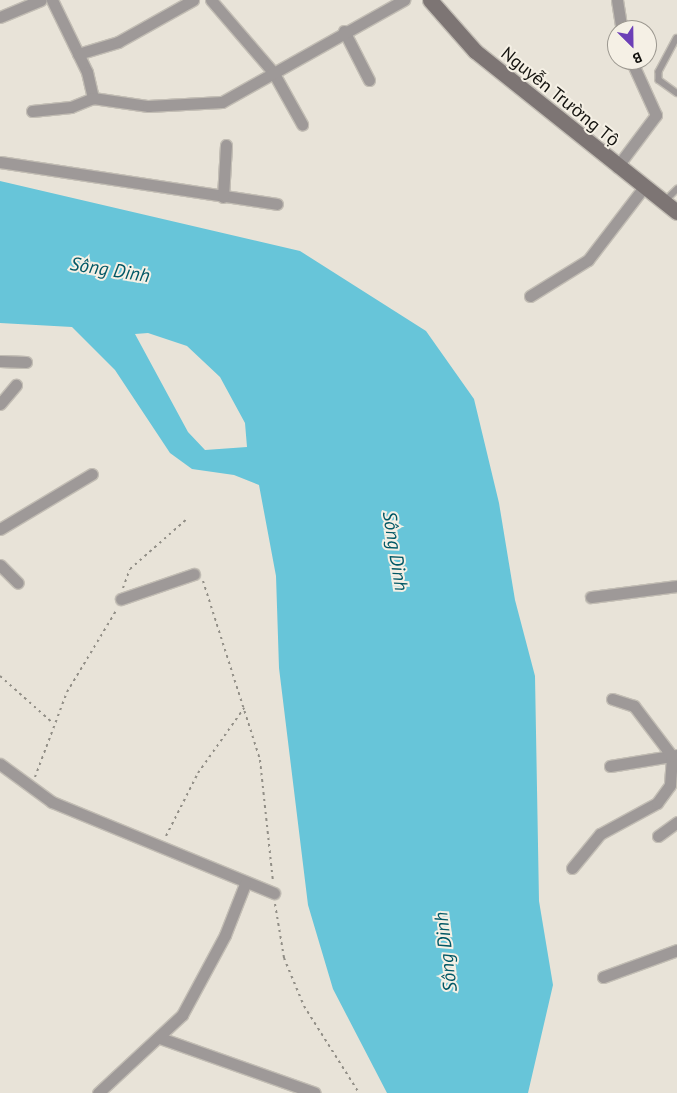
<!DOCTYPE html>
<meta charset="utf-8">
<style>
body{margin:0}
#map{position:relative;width:677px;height:1093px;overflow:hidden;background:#e8e3d8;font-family:"PT Sans",sans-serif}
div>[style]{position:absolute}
.water>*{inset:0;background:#67c5d9}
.path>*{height:2px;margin-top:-1px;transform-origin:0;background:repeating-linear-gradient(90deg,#928f87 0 2.5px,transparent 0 6.5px)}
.roads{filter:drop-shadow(1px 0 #c2bdb4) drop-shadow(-1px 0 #c2bdb4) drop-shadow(0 1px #c2bdb4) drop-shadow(0 -1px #c2bdb4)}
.lane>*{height:5.5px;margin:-2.75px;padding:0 2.75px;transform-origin:2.75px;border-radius:2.75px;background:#9e9998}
.street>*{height:11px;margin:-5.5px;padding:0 5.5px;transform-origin:5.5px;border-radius:5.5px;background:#9e9998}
.secondary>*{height:15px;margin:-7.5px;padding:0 7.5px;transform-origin:7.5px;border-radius:7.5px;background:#7d7574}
span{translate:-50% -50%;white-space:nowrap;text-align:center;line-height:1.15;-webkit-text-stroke:4px #f5f0e5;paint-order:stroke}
.street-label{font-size:18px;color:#13120e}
.water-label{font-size:19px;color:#005765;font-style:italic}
.north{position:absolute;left:607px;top:20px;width:50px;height:50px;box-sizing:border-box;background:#f5f0e5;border:1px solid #9b978f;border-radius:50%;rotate:157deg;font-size:14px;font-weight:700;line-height:20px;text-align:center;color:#13120e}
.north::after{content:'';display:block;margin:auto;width:18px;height:22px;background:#6c3fb7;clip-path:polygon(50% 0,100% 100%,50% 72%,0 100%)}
</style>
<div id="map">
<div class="water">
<i style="clip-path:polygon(evenodd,0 181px,300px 251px,426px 331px,474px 399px,499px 503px,515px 600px,535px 676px,539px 901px,553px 985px,528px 1093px,387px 1093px,333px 989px,308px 905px,279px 668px,276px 576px,259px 485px,234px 475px,192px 469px,170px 453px,115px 370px,72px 327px,0 323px,0 181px,148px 333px,187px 346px,220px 377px,245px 423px,247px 447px,205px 450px,188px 432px,135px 334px,148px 333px)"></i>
</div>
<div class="path">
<i style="left:203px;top:581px;width:188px;rotate:72.3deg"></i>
<i style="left:260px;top:760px;width:122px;rotate:83.9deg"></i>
<i style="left:123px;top:588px;width:20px;rotate:-70deg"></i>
<i style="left:130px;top:569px;width:76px;rotate:-41.3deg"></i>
<i style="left:0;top:676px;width:71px;rotate:41.6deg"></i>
<i style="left:35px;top:777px;width:91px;rotate:-69.4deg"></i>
<i style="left:67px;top:692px;width:97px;rotate:-58.9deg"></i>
<i style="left:166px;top:836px;width:71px;rotate:-63.1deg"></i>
<i style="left:198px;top:773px;width:80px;rotate:-54.7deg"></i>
<i style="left:275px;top:904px;width:55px;rotate:80.5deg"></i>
<i style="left:284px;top:958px;width:52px;rotate:67.4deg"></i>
<i style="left:304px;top:1006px;width:103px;rotate:57.7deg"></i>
</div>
<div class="roads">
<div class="lane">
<i style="left:677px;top:38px;width:38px;rotate:118deg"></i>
<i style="left:659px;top:72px;width:8px;rotate:90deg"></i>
<i style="left:659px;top:80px;width:22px;rotate:36deg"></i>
<i style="left:665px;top:201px;width:17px;rotate:-45deg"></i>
</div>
<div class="street">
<i style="left:52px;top:0;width:80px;rotate:64.1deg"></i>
<i style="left:87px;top:72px;width:27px;rotate:77deg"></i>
<i style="left:211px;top:0;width:95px;rotate:49.3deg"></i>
<i style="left:273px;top:72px;width:60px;rotate:60.9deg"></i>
<i style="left:617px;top:0;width:30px;rotate:81deg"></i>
<i style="left:0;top:17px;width:44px;rotate:-22.5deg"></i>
<i style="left:344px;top:31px;width:55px;rotate:63deg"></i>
<i style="left:78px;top:54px;width:42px;rotate:-16.7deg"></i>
<i style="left:118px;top:42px;width:86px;rotate:-29.2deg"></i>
<i style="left:93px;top:98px;width:56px;rotate:8.3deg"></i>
<i style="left:148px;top:106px;width:74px;rotate:-3.1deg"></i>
<i style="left:222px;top:102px;width:209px;rotate:-29.3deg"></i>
<i style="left:32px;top:111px;width:39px;rotate:-6deg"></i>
<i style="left:71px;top:107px;width:24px;rotate:-22deg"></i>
<i style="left:0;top:162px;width:280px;rotate:8.6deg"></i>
<i style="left:617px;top:167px;width:65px;rotate:-53.1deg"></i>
<i style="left:656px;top:115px;width:60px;rotate:-114.4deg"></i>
<i style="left:223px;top:197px;width:52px;rotate:-86.7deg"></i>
<i style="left:530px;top:296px;width:68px;rotate:-31.8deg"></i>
<i style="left:588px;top:260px;width:92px;rotate:-52.5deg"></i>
<i style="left:0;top:361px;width:26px;rotate:2deg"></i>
<i style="left:0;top:404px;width:25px;rotate:-50deg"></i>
<i style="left:0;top:529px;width:107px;rotate:-30.9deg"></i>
<i style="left:0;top:565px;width:25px;rotate:45deg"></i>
<i style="left:591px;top:597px;width:87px;rotate:-7.3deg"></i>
<i style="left:121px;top:599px;width:77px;rotate:-18.9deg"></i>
<i style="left:0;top:764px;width:64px;rotate:36.2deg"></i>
<i style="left:52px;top:802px;width:240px;rotate:22.3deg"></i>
<i style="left:610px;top:766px;width:68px;rotate:-9.3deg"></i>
<i style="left:658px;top:836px;width:24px;rotate:-36deg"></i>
<i style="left:572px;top:868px;width:44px;rotate:-50.5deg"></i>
<i style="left:600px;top:834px;width:65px;rotate:-28.5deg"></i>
<i style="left:657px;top:803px;width:22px;rotate:-54deg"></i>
<i style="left:670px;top:785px;width:29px;rotate:-86deg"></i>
<i style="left:672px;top:756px;width:63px;rotate:-127.2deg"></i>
<i style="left:634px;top:706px;width:23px;rotate:-162deg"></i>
<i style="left:603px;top:977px;width:79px;rotate:-20deg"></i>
<i style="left:160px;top:1038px;width:164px;rotate:19.5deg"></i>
<i style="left:98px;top:1093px;width:115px;rotate:-42.9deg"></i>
<i style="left:182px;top:1015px;width:91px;rotate:-61.7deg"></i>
<i style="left:225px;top:935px;width:55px;rotate:-68.6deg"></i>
</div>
<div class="secondary">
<i style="left:430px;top:0;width:68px;rotate:48.6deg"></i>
<i style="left:475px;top:51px;width:258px;rotate:38.6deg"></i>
</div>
</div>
<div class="street-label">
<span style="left:560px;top:97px;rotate:39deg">Nguyễn Trường Tộ</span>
</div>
<div class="water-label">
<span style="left:110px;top:270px;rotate:9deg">Sông Dinh</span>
<span style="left:395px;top:551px;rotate:81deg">Sông Dinh</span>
<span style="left:446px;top:952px;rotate:-97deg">Sông Dinh</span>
</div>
<div class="north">B</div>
</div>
